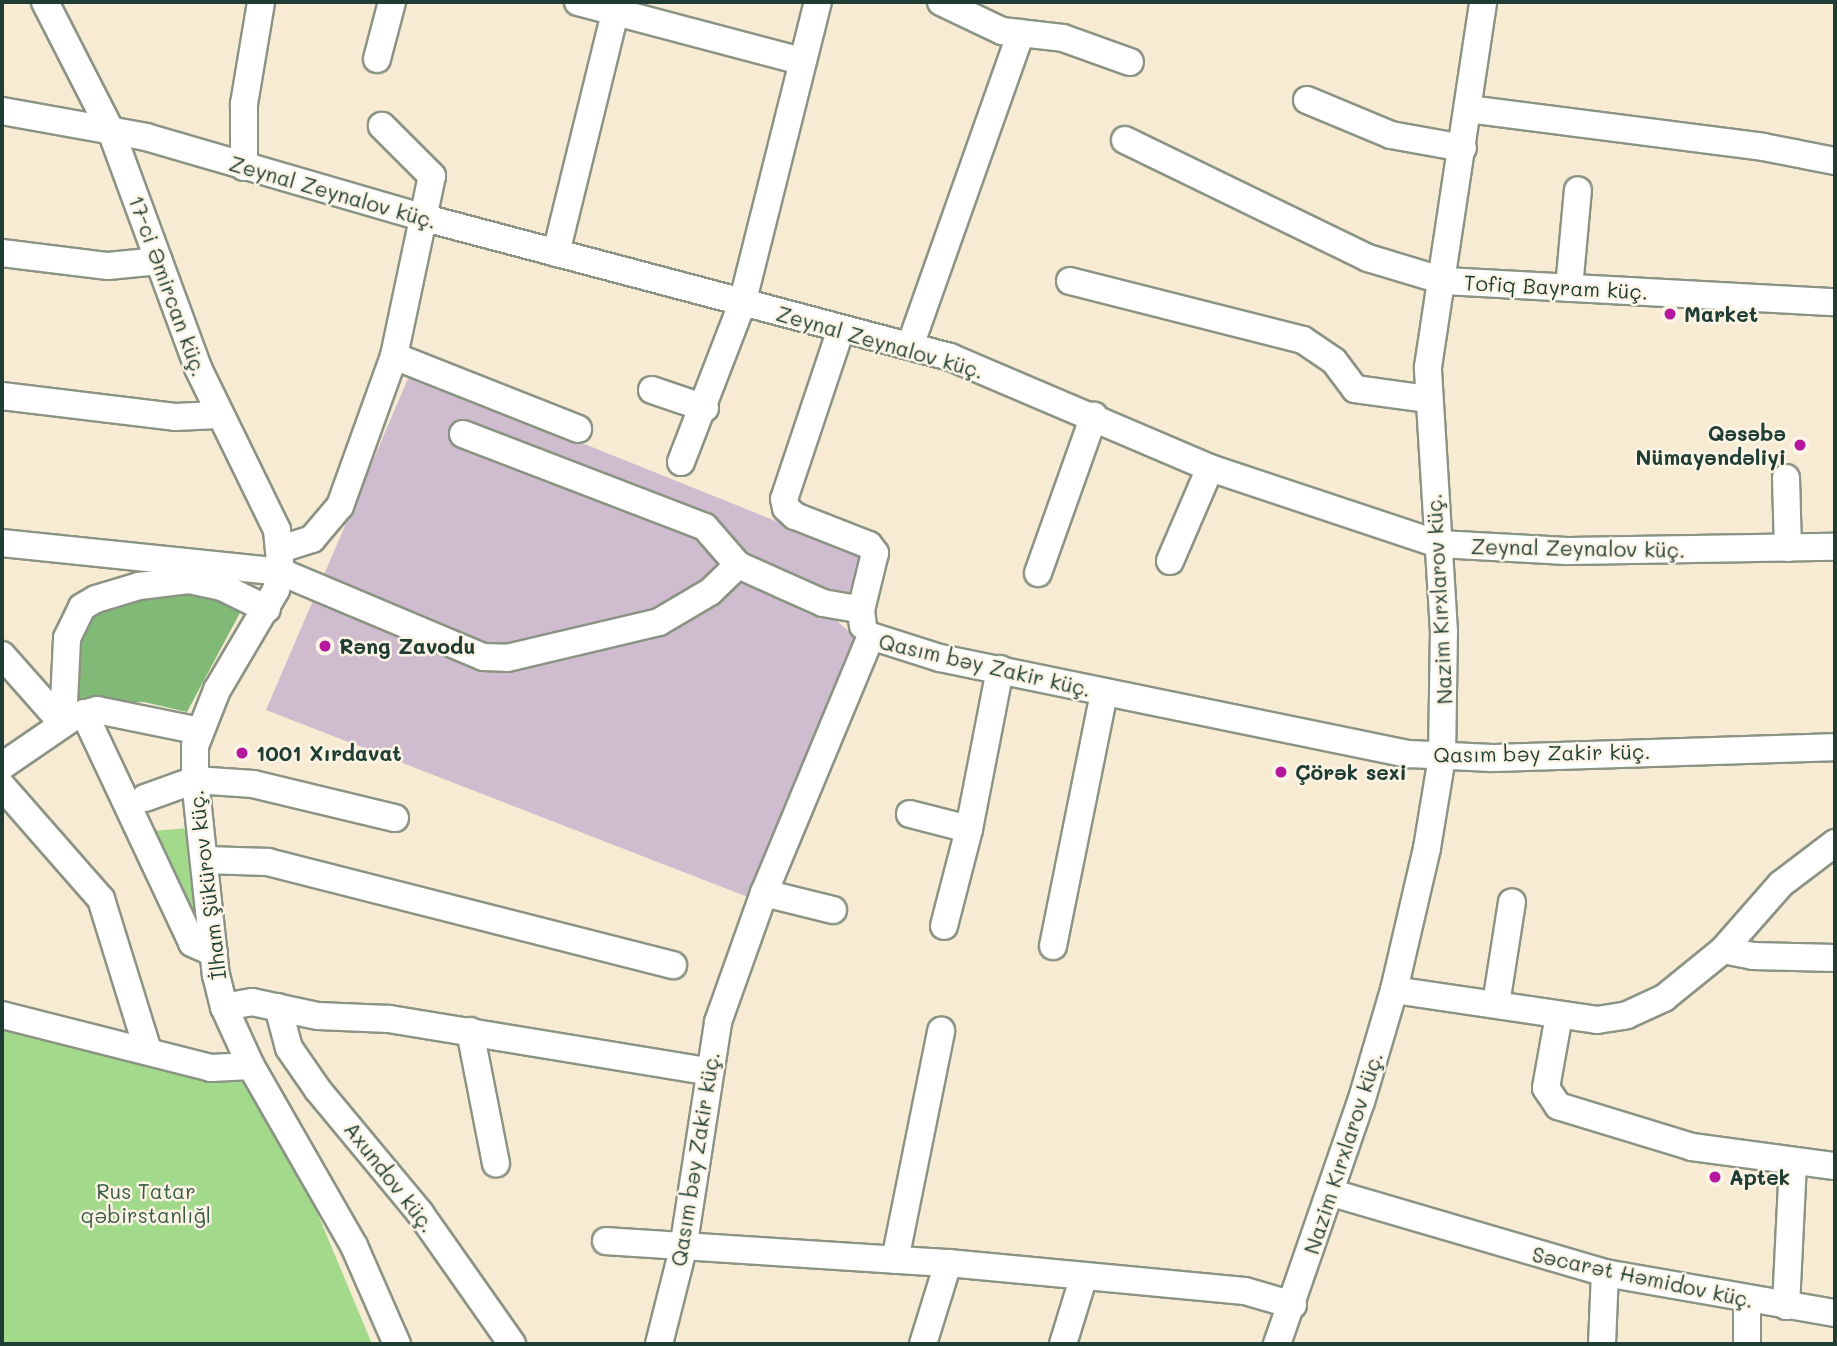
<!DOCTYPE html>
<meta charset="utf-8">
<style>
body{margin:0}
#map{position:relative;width:1837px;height:1346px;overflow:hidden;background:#f7ebd3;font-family:Mali,sans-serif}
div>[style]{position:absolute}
.industrial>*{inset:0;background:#cfbdcf}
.green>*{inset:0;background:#a2d98a}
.forest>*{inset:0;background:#81b976}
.roads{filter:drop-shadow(2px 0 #8b9484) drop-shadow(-2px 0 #8b9484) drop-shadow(0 2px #8b9484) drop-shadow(0 -2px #8b9484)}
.minor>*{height:26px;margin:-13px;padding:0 13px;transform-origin:13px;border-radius:13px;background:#fff}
.dots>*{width:19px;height:19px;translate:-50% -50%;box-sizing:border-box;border:4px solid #fcf5e5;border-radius:50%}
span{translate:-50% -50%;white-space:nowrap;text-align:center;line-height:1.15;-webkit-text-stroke:5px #fcf5e5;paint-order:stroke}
.street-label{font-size:21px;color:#1f3d34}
.poi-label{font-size:21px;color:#1f3d34;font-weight:700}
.left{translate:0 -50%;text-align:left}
.right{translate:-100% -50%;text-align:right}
.park-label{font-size:21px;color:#395c45}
.frame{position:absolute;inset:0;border:4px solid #1f3d34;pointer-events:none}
</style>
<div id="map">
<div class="industrial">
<i style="clip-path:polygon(410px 374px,863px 556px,838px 622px,859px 640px,753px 899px,266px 710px)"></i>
</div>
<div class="green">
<i style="clip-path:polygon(190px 828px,203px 935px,152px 831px)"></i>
<i style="clip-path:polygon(2px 1028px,264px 1085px,372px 1344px,2px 1344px)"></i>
</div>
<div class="forest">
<i style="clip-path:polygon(199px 589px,228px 597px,241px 611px,187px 712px,144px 702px,74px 705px,78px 627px,98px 607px,145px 593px)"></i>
</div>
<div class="roads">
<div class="minor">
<i style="left:45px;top:2px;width:145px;rotate:62.9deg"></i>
<i style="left:111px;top:131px;width:252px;rotate:69.8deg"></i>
<i style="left:198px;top:368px;width:180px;rotate:64deg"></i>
<i style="left:277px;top:530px;width:42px;rotate:84.6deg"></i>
<i style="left:281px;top:572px;width:19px;rotate:106deg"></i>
<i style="left:276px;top:590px;width:116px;rotate:120.5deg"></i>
<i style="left:217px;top:690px;width:60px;rotate:111.4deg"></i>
<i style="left:195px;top:746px;width:34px;rotate:90deg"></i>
<i style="left:195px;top:780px;width:196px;rotate:83.9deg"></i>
<i style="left:216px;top:975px;width:33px;rotate:76deg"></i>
<i style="left:224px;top:1007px;width:65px;rotate:65.4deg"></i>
<i style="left:251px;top:1066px;width:207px;rotate:60.2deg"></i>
<i style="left:354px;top:1246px;width:107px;rotate:66.3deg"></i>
<i style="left:578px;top:2px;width:231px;rotate:14.8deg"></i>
<i style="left:941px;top:2px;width:68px;rotate:25.4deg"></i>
<i style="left:1002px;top:31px;width:61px;rotate:6.5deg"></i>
<i style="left:1063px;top:38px;width:71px;rotate:19.7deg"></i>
<i style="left:377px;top:59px;width:59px;rotate:-75.3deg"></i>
<i style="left:1307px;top:100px;width:91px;rotate:22.6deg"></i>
<i style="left:1391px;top:135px;width:73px;rotate:10.2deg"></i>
<i style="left:1468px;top:109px;width:297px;rotate:7.3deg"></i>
<i style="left:1763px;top:147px;width:73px;rotate:11deg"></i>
<i style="left:2px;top:111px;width:146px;rotate:10.2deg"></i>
<i style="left:146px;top:137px;width:291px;rotate:16.2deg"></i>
<i style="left:425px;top:218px;width:543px;rotate:14.83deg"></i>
<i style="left:950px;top:357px;width:283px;rotate:23.1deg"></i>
<i style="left:1210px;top:468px;width:241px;rotate:18.4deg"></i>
<i style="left:1439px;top:544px;width:128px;rotate:3.1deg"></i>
<i style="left:1567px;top:551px;width:268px;rotate:-0.9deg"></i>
<i style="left:1125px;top:140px;width:270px;rotate:25.9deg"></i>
<i style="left:1368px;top:258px;width:79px;rotate:16.8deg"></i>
<i style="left:1444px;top:281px;width:392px;rotate:3.1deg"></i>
<i style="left:244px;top:167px;width:63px;rotate:-90deg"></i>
<i style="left:244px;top:104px;width:103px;rotate:-80.5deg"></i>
<i style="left:2px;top:253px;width:107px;rotate:7deg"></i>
<i style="left:108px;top:266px;width:51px;rotate:-5.6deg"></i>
<i style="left:556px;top:253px;width:248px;rotate:-76.2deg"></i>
<i style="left:1070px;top:281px;width:240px;rotate:14.2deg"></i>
<i style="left:1303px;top:340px;width:37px;rotate:34deg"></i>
<i style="left:1334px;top:361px;width:35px;rotate:53deg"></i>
<i style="left:1355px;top:389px;width:74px;rotate:7.8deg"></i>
<i style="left:1569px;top:288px;width:98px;rotate:-84.8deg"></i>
<i style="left:841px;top:329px;width:179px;rotate:108.5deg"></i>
<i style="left:784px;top:499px;width:9px;rotate:77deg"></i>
<i style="left:786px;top:508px;width:12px;rotate:42deg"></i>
<i style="left:795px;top:516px;width:79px;rotate:21.4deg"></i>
<i style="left:869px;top:545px;width:10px;rotate:53deg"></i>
<i style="left:875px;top:553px;width:59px;rotate:103.8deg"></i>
<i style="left:861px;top:610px;width:16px;rotate:83deg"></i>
<i style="left:910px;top:346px;width:332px;rotate:-70.5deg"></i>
<i style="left:394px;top:356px;width:198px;rotate:21.6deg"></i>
<i style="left:652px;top:390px;width:56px;rotate:18.8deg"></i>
<i style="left:2px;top:396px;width:174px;rotate:6.9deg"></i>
<i style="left:175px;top:417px;width:43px;rotate:-2.7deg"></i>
<i style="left:463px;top:434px;width:259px;rotate:21deg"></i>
<i style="left:705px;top:527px;width:50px;rotate:49deg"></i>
<i style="left:681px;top:462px;width:169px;rotate:-68.9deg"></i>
<i style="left:742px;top:304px;width:311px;rotate:-75.9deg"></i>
<i style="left:1786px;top:478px;width:70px;rotate:88.4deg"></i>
<i style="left:2px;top:543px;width:281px;rotate:5.9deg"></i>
<i style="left:281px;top:572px;width:219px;rotate:22.8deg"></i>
<i style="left:483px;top:657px;width:24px;rotate:2deg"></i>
<i style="left:507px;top:658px;width:156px;rotate:-13.3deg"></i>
<i style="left:659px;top:622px;width:59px;rotate:-30.5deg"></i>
<i style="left:710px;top:592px;width:39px;rotate:-44deg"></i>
<i style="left:738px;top:565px;width:93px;rotate:24.1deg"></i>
<i style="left:823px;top:603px;width:39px;rotate:10deg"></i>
<i style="left:281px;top:549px;width:33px;rotate:-18deg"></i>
<i style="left:312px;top:539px;width:43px;rotate:-49.7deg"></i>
<i style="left:340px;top:506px;width:159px;rotate:-70.2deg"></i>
<i style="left:394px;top:356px;width:184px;rotate:-78.1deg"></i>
<i style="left:432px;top:176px;width:71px;rotate:-135deg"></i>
<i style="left:1170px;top:561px;width:101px;rotate:-66.7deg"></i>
<i style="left:1038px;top:573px;width:167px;rotate:-70.4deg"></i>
<i style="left:2px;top:655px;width:92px;rotate:48.5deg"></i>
<i style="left:84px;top:713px;width:254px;rotate:64.8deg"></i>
<i style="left:192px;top:943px;width:24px;rotate:24deg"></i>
<i style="left:63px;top:724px;width:86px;rotate:-87.3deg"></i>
<i style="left:67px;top:638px;width:34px;rotate:-64deg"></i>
<i style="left:82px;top:607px;width:16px;rotate:-30deg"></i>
<i style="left:96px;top:599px;width:45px;rotate:-16.8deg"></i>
<i style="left:139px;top:586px;width:50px;rotate:-6.8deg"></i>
<i style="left:189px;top:580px;width:34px;rotate:12deg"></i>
<i style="left:222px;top:587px;width:50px;rotate:26.1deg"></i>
<i style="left:2px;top:766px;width:88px;rotate:-34.4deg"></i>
<i style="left:75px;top:716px;width:23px;rotate:-15deg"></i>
<i style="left:97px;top:710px;width:105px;rotate:11.5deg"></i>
<i style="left:2px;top:786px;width:150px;rotate:48.8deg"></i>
<i style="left:101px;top:899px;width:156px;rotate:72.8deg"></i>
<i style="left:145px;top:798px;width:53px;rotate:-19.8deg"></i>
<i style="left:195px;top:780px;width:58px;rotate:3.9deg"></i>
<i style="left:253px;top:784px;width:146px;rotate:13.5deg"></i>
<i style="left:910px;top:814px;width:61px;rotate:14.3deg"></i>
<i style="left:205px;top:860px;width:63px;rotate:1.8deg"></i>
<i style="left:268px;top:862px;width:418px;rotate:14.3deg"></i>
<i style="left:764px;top:893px;width:71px;rotate:13.8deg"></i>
<i style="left:944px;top:926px;width:100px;rotate:-75.5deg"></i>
<i style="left:969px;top:829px;width:163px;rotate:-79deg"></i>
<i style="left:1053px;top:946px;width:258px;rotate:-78.6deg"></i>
<i style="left:1723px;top:950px;width:31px;rotate:11deg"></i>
<i style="left:1753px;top:956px;width:82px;rotate:1.4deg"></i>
<i style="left:1394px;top:990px;width:205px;rotate:8.4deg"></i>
<i style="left:1597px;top:1020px;width:30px;rotate:-9deg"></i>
<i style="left:1627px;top:1015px;width:41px;rotate:-24.7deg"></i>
<i style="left:1664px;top:998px;width:76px;rotate:-39.1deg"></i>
<i style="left:1723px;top:950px;width:88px;rotate:-48.7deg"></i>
<i style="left:1781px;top:884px;width:68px;rotate:-37.2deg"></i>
<i style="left:1496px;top:1004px;width:103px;rotate:-81.1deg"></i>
<i style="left:224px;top:1007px;width:28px;rotate:-10deg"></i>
<i style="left:252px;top:1002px;width:67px;rotate:12deg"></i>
<i style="left:318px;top:1016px;width:71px;rotate:2.4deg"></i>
<i style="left:389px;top:1019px;width:323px;rotate:9.3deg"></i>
<i style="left:278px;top:1007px;width:42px;rotate:75deg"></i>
<i style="left:289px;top:1048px;width:51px;rotate:55.4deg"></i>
<i style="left:318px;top:1090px;width:160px;rotate:50.3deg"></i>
<i style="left:420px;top:1213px;width:160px;rotate:54.9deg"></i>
<i style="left:2px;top:1015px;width:216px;rotate:14.2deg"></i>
<i style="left:211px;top:1068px;width:40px;rotate:-2.9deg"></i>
<i style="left:1559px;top:1015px;width:74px;rotate:100.1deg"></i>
<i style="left:1546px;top:1088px;width:22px;rotate:56deg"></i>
<i style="left:1558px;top:1106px;width:140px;rotate:17deg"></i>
<i style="left:1692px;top:1147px;width:144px;rotate:7.6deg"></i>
<i style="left:470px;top:1031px;width:135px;rotate:78.9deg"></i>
<i style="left:1332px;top:1193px;width:284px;rotate:16.3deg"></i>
<i style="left:1605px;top:1273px;width:233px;rotate:9.9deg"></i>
<i style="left:606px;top:1241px;width:343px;rotate:3.7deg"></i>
<i style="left:948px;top:1263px;width:298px;rotate:5.4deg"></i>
<i style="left:1245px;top:1291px;width:50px;rotate:16.3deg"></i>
<i style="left:895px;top:1260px;width:234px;rotate:-78.6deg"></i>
<i style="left:1786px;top:1306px;width:145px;rotate:-87.2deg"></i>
<i style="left:659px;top:1344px;width:98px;rotate:-75.8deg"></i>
<i style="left:683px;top:1249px;width:230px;rotate:-81.2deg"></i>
<i style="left:718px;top:1022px;width:137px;rotate:-70.4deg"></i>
<i style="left:764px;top:893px;width:278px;rotate:-67.4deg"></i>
<i style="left:871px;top:636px;width:72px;rotate:17.7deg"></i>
<i style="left:940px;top:658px;width:479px;rotate:11.6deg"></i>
<i style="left:1409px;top:754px;width:83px;rotate:2.8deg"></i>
<i style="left:1492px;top:758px;width:343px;rotate:-1.8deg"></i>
<i style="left:923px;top:1344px;width:85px;rotate:-72.8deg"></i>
<i style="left:1063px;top:1344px;width:68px;rotate:-72.9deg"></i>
<i style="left:1277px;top:1344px;width:256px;rotate:-70.9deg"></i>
<i style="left:1361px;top:1102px;width:117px;rotate:-73.6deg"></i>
<i style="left:1394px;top:990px;width:146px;rotate:-76.9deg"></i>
<i style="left:1427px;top:848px;width:92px;rotate:-80.6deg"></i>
<i style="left:1442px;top:757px;width:125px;rotate:-89.1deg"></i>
<i style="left:1444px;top:632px;width:265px;rotate:-93.5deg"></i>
<i style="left:1428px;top:367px;width:369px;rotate:-81.4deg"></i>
<i style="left:1602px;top:1344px;width:71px;rotate:-87.6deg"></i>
<i style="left:1747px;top:1344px;width:44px;rotate:-90deg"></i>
</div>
</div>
<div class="dots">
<i style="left:1670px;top:314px;background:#b5179e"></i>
<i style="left:1800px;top:445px;background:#b5179e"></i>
<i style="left:325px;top:646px;background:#b5179e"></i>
<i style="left:242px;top:753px;background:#b5179e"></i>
<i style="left:1281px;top:772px;background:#b5179e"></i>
<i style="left:1715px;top:1177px;background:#b5179e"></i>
</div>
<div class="street-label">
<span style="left:333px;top:192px;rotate:16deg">Zeynal Zeynalov küç.</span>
<span style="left:168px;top:286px;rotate:70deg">17-ci Əmircan küç.</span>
<span style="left:1556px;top:287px;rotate:3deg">Tofiq Bayram küç.</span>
<span style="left:880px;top:342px;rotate:16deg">Zeynal Zeynalov küç.</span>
<span style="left:1578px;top:548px;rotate:1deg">Zeynal Zeynalov küç.</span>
<span style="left:1439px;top:599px;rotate:-93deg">Nazim Kırxlarov küç.</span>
<span style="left:985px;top:665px;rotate:13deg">Qasım bəy Zakir küç.</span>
<span style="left:1542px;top:753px;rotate:-1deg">Qasım bəy Zakir küç.</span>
<span style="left:207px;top:885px;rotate:-97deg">İlham Şükürov küç.</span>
<span style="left:1343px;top:1153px;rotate:-72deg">Nazim Kırxlarov küç.</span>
<span style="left:695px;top:1159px;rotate:-81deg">Qasım bəy Zakir küç.</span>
<span style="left:390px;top:1177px;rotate:52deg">Axundov küç.</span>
<span style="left:1643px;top:1277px;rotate:12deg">Səcarət Həmidov küç.</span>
</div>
<div class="poi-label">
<span class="left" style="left:1684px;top:314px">Market</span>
<span class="right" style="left:1786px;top:445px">Qəsəbə<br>Nümayəndəliyi</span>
<span class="left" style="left:339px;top:646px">Rəng Zavodu</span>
<span class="left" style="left:256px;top:753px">1001 Xırdavat</span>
<span class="left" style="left:1295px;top:772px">Çörək sexi</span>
<span class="left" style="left:1729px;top:1177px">Aptek</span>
</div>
<div class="park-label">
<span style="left:146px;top:1203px">Rus Tatar<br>qəbirstanlığl</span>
</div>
<div class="frame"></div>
</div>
